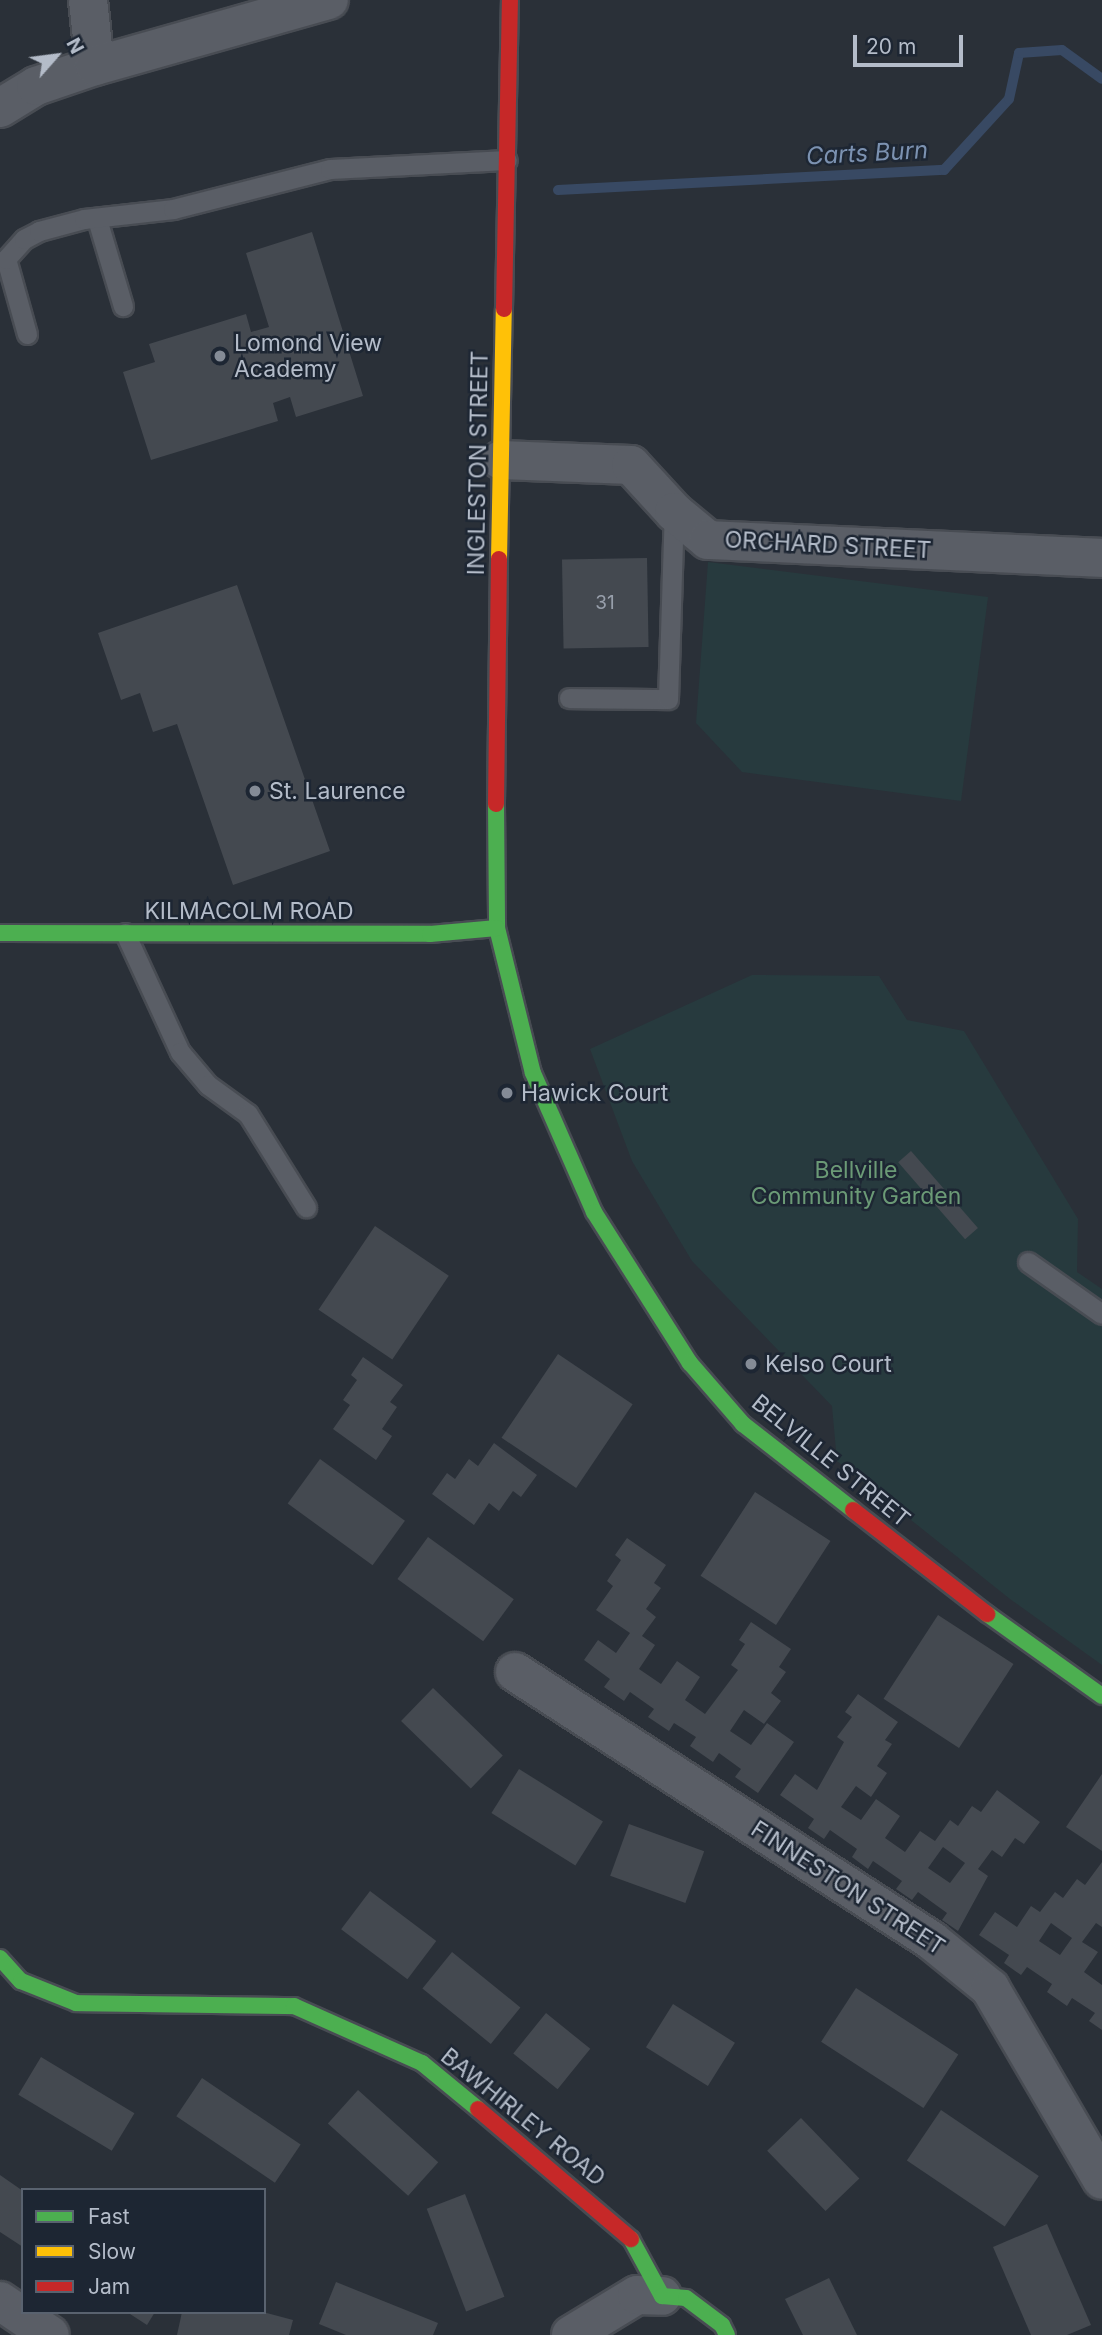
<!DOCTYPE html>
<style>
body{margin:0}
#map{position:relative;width:1102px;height:2335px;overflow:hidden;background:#2a3038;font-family:Inter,sans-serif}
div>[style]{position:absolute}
.green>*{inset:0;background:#273a3e}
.stream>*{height:10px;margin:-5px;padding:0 5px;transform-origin:5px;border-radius:5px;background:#384963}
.building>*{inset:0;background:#444950;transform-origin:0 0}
.roads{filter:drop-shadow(2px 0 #484c53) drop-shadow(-2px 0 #484c53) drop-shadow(0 2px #484c53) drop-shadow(0 -2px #484c53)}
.lane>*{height:19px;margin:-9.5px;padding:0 9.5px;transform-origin:9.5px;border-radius:9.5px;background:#5a5e66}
.street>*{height:38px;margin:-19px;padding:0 19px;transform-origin:19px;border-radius:19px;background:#5a5e66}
.fast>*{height:16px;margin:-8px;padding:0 8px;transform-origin:8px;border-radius:8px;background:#4caf50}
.slow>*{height:16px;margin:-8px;padding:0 8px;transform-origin:8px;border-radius:8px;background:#ffc107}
.jam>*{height:16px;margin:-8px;padding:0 8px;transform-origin:8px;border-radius:8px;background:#c62828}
.dots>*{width:19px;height:19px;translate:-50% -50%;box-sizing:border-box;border:4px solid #1d2633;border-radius:50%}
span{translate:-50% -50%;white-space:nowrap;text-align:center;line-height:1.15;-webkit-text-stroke:5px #1d2633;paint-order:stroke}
.number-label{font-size:19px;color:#989fab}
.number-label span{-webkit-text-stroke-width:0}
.poi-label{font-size:23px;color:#b4bcc9}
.left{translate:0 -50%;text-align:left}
.street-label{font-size:23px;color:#b4bcc9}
.park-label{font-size:23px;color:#6b9a76}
.water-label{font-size:24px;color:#7c92b1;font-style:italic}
.legend{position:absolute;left:21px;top:2188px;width:245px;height:126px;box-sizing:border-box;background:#1d2633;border:2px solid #59626f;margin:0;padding:9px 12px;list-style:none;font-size:21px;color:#b4bcc9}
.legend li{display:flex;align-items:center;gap:14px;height:35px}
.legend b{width:35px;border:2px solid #59626f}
.north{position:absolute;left:21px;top:21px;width:70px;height:70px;-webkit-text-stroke:5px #1d2633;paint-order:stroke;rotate:62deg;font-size:19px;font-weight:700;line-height:28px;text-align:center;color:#b4bcc9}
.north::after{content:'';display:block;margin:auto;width:24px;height:32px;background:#b4bcc9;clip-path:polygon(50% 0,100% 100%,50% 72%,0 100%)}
.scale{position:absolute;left:853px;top:35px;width:110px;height:32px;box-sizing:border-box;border:4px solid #b4bcc9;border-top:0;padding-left:9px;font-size:21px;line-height:24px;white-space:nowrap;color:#b4bcc9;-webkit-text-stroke:5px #1d2633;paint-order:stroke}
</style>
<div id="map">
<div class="green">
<i style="clip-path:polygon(708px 562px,988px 597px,961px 801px,742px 772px,696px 723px)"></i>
<i style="clip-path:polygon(752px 975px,879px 976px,907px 1020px,964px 1031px,1078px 1219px,1077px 1272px,1102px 1289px,1102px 1665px,1010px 1599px,837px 1461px,832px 1406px,692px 1261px,632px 1161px,590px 1049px)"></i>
</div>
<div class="stream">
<i style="left:558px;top:190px;width:387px;rotate:-3deg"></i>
<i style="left:944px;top:170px;width:96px;rotate:-47.5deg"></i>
<i style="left:1009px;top:99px;width:47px;rotate:-77.7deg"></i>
<i style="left:1019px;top:53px;width:43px;rotate:-4deg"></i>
<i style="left:1062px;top:50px;width:49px;rotate:35.9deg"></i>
</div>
<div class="building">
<i style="clip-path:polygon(312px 232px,363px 396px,296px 417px,290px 397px,273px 403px,278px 421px,151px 460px,123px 372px,155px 362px,149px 344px,246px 314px,251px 332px,269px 327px,246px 253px)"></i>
<i style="left:647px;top:558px;width:89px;height:85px;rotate:89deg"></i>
<i style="clip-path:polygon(237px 585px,330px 851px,233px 885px,177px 724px,153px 732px,140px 693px,121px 700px,98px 633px)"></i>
<i style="left:911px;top:1151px;width:102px;height:17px;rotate:49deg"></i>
<i style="left:375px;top:1226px;width:89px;height:101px;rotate:34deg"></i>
<i style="left:558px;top:1354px;width:90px;height:101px;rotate:34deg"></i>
<i style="clip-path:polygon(363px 1357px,403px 1385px,390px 1402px,397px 1407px,382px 1429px,392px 1436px,376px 1460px,333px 1429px,350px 1405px,343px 1400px,357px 1380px,351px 1375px)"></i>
<i style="clip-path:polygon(494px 1443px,537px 1475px,521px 1497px,513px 1491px,499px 1511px,489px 1503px,474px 1525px,432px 1494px,447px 1473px,455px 1479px,469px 1459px,478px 1466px)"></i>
<i style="left:320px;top:1459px;width:105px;height:55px;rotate:36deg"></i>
<i style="left:755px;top:1492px;width:90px;height:100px;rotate:33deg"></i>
<i style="left:428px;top:1537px;width:106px;height:52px;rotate:36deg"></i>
<i style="clip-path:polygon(627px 1538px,666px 1565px,654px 1583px,661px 1588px,646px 1609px,656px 1617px,642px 1636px,655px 1645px,639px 1669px,661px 1684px,677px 1661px,700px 1677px,685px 1700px,705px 1714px,738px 1670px,731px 1665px,745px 1644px,739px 1640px,751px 1622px,791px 1649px,779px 1667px,786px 1672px,771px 1693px,781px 1701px,764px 1724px,744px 1710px,730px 1731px,751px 1745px,767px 1723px,794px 1742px,758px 1793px,735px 1777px,741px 1769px,719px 1753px,713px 1762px,690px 1746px,696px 1737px,674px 1723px,669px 1731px,648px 1717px,654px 1709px,630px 1692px,624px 1701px,604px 1687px,610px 1679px,584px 1660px,598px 1640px,616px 1653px,630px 1633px,596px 1610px,613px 1586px,607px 1581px,621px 1560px,615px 1555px)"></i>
<i style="left:938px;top:1615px;width:90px;height:100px;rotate:33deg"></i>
<i style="left:433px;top:1688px;width:97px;height:46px;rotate:44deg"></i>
<i style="clip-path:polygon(evenodd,858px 1694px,898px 1722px,885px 1740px,892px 1744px,877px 1766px,887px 1773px,871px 1797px,856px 1786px,841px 1807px,861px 1820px,876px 1799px,900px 1816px,885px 1838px,905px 1852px,920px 1831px,935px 1841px,950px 1820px,958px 1826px,972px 1806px,981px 1812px,997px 1790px,1040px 1822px,1024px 1844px,1015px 1838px,1002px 1857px,992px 1850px,978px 1869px,988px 1876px,958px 1931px,942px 1920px,947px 1913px,918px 1892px,912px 1900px,896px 1889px,902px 1881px,873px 1861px,868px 1869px,852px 1857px,857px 1849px,830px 1830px,824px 1839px,808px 1828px,814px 1819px,780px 1795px,795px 1774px,817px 1790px,844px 1742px,837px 1737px,852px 1717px,845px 1712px,858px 1694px,943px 1847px,965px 1863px,950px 1883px,928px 1868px,943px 1847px)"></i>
<i style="left:519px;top:1769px;width:99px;height:52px;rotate:32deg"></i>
<i style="clip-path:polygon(1102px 1774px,1102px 1851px,1066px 1827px)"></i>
<i style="left:629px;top:1824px;width:80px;height:55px;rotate:20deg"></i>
<i style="clip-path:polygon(evenodd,1102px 1862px,1102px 1927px,1096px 1923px,1082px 1942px,1098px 1952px,1084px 1972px,1102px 1985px,1102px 2030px,1089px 2021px,1095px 2013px,1072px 1998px,1067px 2006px,1047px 1992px,1052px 1984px,1027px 1967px,1021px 1975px,1004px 1963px,1009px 1955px,979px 1935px,995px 1912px,1017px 1927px,1031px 1906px,1040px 1912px,1055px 1892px,1063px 1898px,1077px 1879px,1085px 1885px,1102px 1862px,1051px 1923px,1072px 1938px,1060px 1955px,1039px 1941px,1051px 1923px)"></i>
<i style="left:370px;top:1891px;width:83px;height:48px;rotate:37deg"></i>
<i style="left:452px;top:1952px;width:88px;height:47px;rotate:39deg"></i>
<i style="left:856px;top:1988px;width:122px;height:64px;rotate:33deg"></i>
<i style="left:673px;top:2004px;width:73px;height:51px;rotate:32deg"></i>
<i style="left:546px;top:2013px;width:57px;height:52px;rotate:39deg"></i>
<i style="left:41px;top:2057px;width:109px;height:44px;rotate:31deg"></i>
<i style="left:202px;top:2078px;width:119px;height:46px;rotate:34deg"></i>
<i style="left:358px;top:2090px;width:108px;height:45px;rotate:42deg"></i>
<i style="left:941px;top:2110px;width:118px;height:61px;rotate:34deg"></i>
<i style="left:801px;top:2118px;width:84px;height:47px;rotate:46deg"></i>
<i style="clip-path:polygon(0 2175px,23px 2191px,23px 2247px,0 2232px)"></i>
<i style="left:465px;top:2194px;width:110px;height:41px;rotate:69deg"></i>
<i style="clip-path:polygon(1047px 2224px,1091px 2325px,1067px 2335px,1031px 2335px,993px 2247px)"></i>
<i style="clip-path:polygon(829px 2278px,857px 2335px,803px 2335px,785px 2299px)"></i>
<i style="clip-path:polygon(336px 2282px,438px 2323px,433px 2335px,346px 2335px,319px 2324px)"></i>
<i style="clip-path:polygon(127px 2312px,155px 2312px,147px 2325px)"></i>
<i style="clip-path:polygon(182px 2312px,263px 2312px,293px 2320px,289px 2335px,177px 2335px)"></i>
</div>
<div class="roads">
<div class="lane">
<i style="left:97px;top:219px;width:91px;rotate:73.4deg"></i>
<i style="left:27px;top:334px;width:78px;rotate:-105.6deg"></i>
<i style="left:6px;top:259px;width:27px;rotate:-48deg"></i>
<i style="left:24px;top:239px;width:17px;rotate:-28deg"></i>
<i style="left:39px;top:231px;width:47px;rotate:-14.9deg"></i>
<i style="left:84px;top:219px;width:90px;rotate:-6.4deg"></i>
<i style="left:173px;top:209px;width:162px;rotate:-14.3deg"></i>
<i style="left:330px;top:169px;width:177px;rotate:-2.9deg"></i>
<i style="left:569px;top:698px;width:99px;rotate:0.6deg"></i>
<i style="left:668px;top:699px;width:186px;rotate:-88.2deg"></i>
<i style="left:125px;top:933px;width:131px;rotate:65.2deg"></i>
<i style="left:180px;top:1052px;width:43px;rotate:49.7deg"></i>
<i style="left:208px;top:1085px;width:49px;rotate:35.9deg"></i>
<i style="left:248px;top:1114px;width:110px;rotate:58.1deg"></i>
<i style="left:1028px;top:1262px;width:90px;rotate:35.1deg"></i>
</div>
<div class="street">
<i style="left:88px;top:0;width:66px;rotate:83.9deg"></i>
<i style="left:0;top:108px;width:42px;rotate:-31.4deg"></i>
<i style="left:36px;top:86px;width:62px;rotate:-18.7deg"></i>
<i style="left:95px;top:66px;width:243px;rotate:-15.8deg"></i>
<i style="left:501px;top:460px;width:130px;rotate:2.2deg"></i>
<i style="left:631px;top:465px;width:64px;rotate:47.5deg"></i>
<i style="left:674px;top:512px;width:44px;rotate:39.5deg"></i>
<i style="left:708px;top:540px;width:394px;rotate:2.6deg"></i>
<i style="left:515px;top:1672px;width:496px;rotate:32.8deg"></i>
<i style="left:932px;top:1941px;width:75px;rotate:39deg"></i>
<i style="left:990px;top:1988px;width:222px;rotate:59.7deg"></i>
<i style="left:0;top:2301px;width:60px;rotate:34.2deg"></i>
<i style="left:571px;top:2335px;width:77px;rotate:-31.2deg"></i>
<i style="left:637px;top:2295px;width:25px;rotate:2deg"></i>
</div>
<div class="fast">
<i style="left:496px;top:804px;width:124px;rotate:89.5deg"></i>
<i style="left:497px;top:928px;width:149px;rotate:76.1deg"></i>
<i style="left:533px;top:1073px;width:152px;rotate:66.3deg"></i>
<i style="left:594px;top:1212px;width:179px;rotate:57.6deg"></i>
<i style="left:690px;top:1363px;width:81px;rotate:49deg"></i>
<i style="left:743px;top:1424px;width:140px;rotate:38deg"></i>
<i style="left:0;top:933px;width:430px;rotate:0.1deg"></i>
<i style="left:430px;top:934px;width:67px;rotate:-5.1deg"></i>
<i style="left:987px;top:1614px;width:141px;rotate:35.5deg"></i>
<i style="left:0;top:1958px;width:31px;rotate:48deg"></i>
<i style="left:21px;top:1981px;width:59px;rotate:21.8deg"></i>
<i style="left:76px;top:2003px;width:218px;rotate:0.8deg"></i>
<i style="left:294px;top:2006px;width:140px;rotate:24deg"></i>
<i style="left:422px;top:2063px;width:72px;rotate:39.4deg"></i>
<i style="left:631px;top:2239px;width:65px;rotate:61.5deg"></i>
<i style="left:662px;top:2296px;width:24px;rotate:5deg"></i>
<i style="left:686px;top:2298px;width:45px;rotate:36.9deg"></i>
<i style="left:722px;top:2325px;width:11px;rotate:63deg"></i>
</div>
<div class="slow">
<i style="left:499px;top:559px;width:250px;rotate:-88.9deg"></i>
</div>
<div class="jam">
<i style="left:504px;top:309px;width:309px;rotate:-88.9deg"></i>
<i style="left:496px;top:804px;width:245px;rotate:-89.3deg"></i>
<i style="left:853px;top:1510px;width:170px;rotate:37.8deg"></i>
<i style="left:478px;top:2109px;width:201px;rotate:40.4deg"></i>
</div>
</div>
<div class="dots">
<i style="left:220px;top:356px;background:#848b96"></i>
<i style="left:255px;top:791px;background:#848b96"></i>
<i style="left:507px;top:1093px;background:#848b96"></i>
<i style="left:751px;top:1364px;background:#848b96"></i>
</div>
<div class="number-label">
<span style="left:605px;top:603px">31</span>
</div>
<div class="poi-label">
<span class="left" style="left:234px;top:356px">Lomond View<br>Academy</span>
<span class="left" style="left:269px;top:791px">St. Laurence</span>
<span class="left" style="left:521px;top:1093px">Hawick Court</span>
<span class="left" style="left:765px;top:1364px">Kelso Court</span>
</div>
<div class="street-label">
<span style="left:478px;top:463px;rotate:-89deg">INGLESTON STREET</span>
<span style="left:828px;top:545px;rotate:3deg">ORCHARD STREET</span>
<span style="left:249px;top:911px">KILMACOLM ROAD</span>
<span style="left:831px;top:1461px;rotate:39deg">BELVILLE STREET</span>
<span style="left:848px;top:1888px;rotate:33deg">FINNESTON STREET</span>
<span style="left:523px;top:2117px;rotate:39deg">BAWHIRLEY ROAD</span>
</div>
<div class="park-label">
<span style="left:856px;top:1183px">Bellville<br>Community Garden</span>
</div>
<div class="water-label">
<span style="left:867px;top:153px;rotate:-3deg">Carts Burn</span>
</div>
<ul class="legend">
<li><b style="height:9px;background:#4caf50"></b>Fast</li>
<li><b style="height:9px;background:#ffc107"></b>Slow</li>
<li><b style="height:9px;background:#c62828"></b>Jam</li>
</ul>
<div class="north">N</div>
<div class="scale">20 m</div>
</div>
